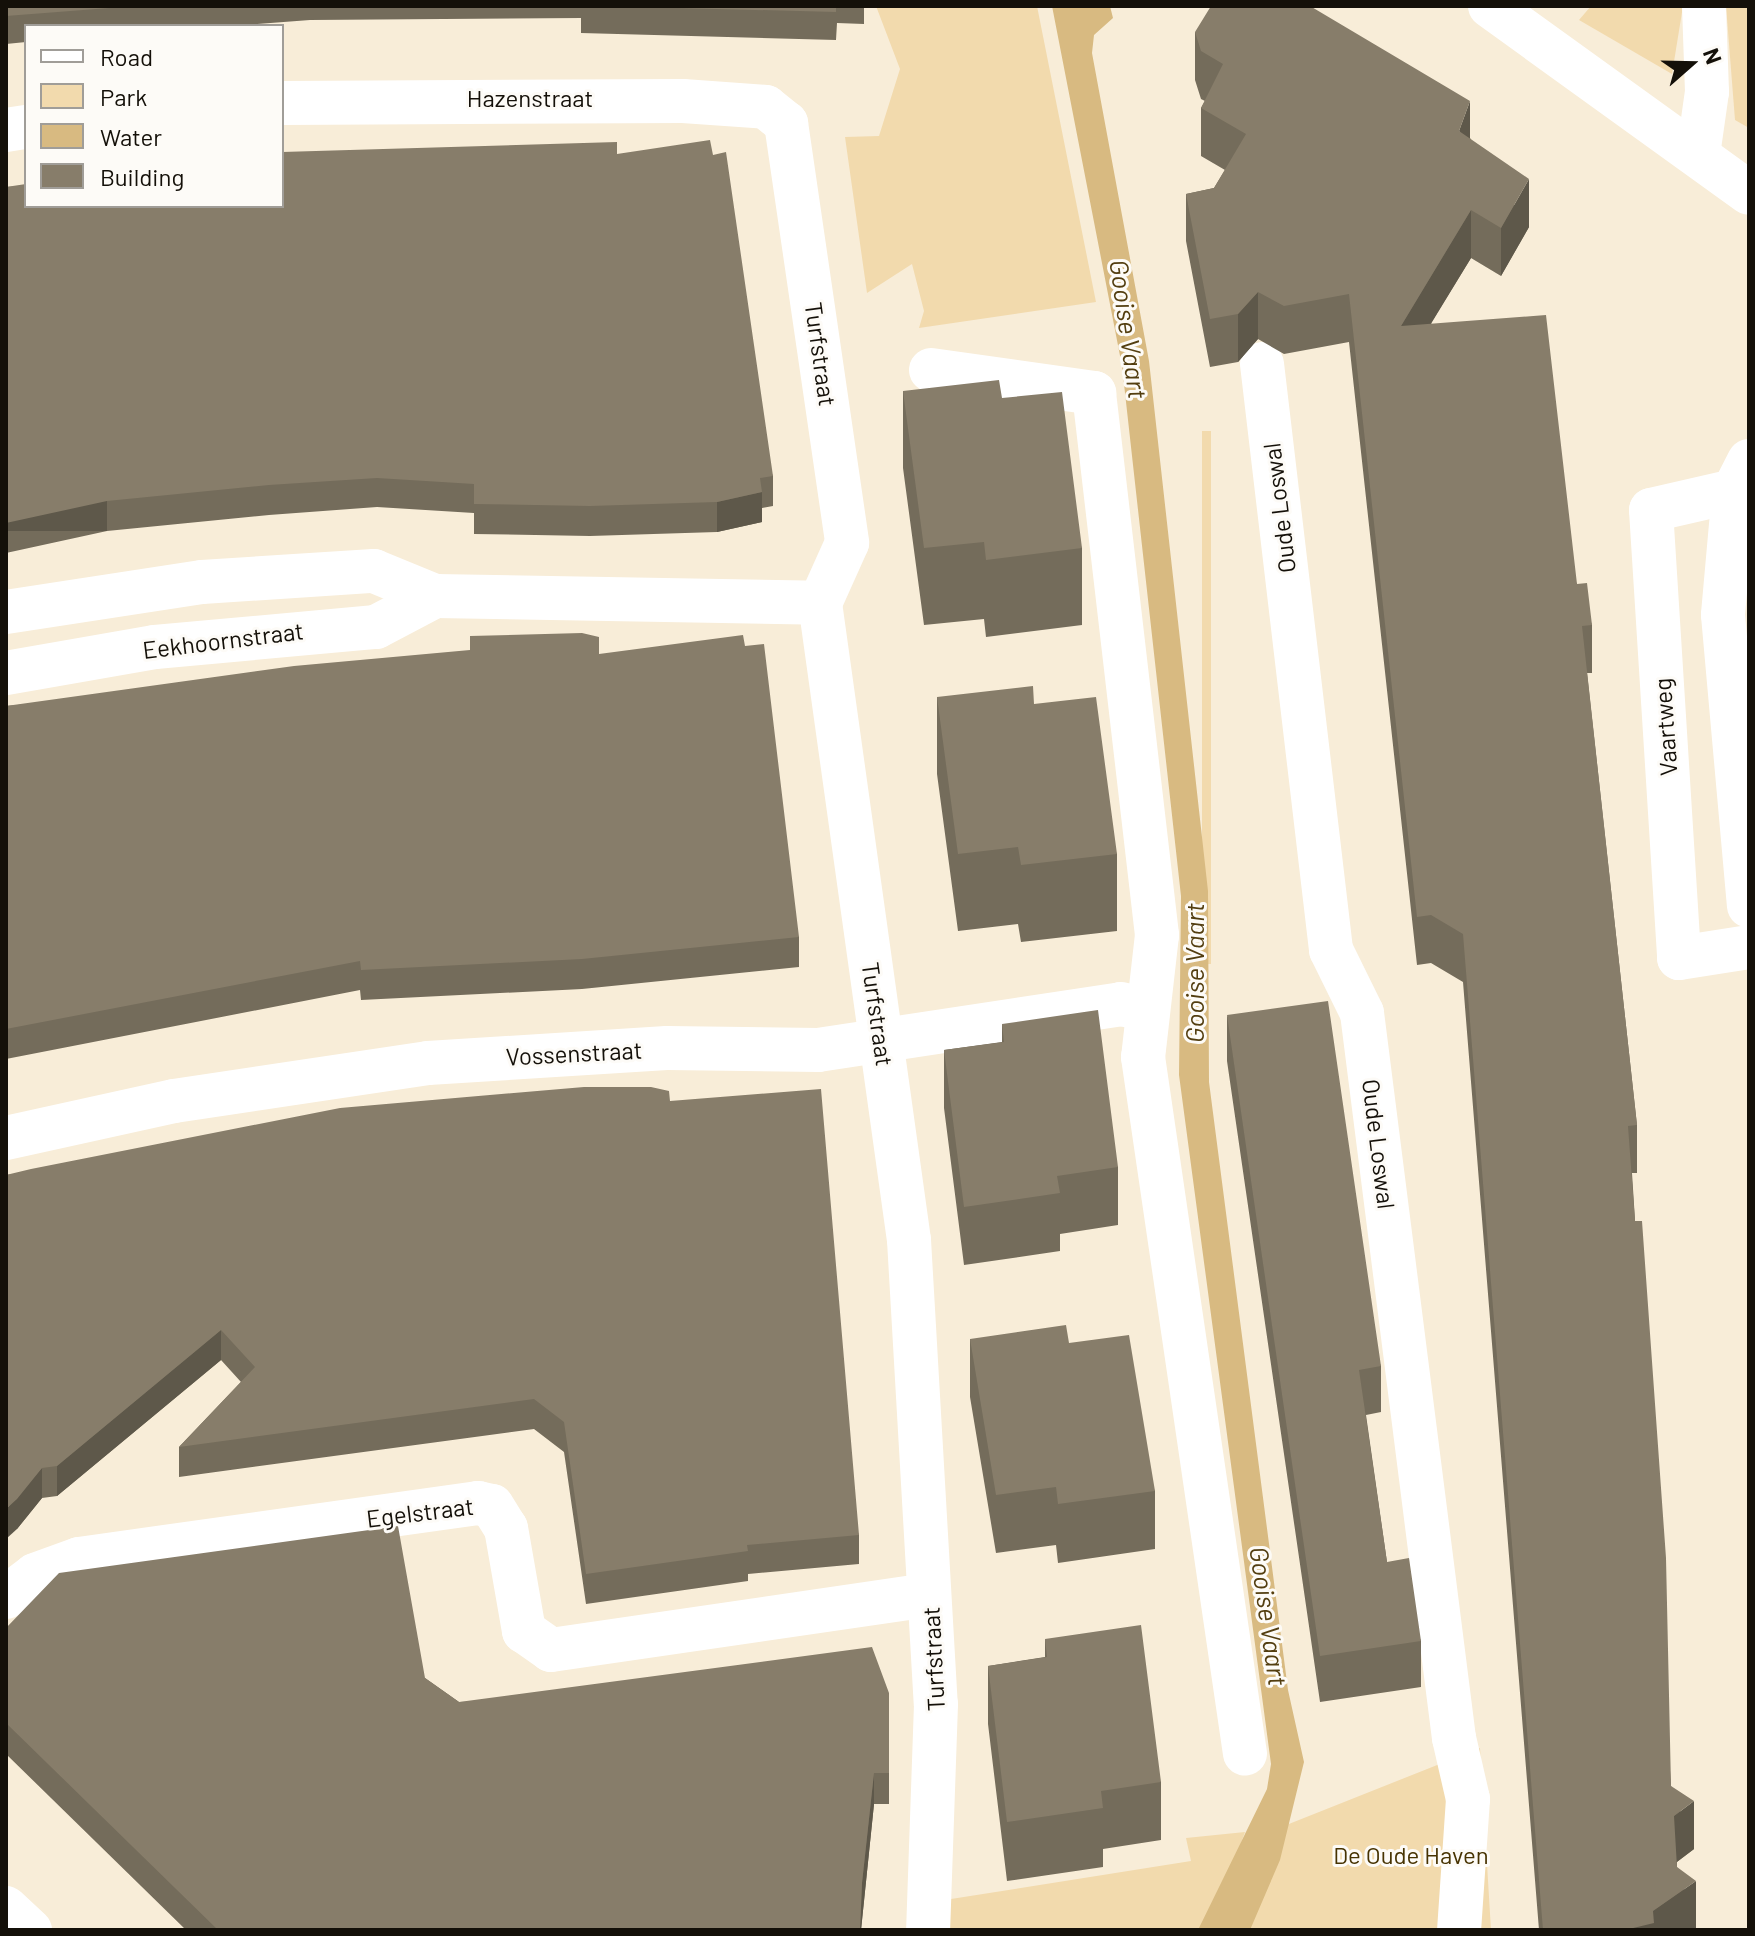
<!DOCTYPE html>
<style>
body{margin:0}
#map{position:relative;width:1755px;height:1936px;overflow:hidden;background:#f8edd8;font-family:Barlow,sans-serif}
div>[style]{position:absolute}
.green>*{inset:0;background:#f2daad;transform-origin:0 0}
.water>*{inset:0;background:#d8ba81}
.minor>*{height:44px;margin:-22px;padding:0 22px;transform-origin:22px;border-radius:22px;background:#fff}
.major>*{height:44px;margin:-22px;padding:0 22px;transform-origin:22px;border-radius:22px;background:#fff}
.wall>*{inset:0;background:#746c5b}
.shaded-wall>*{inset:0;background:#5e584a;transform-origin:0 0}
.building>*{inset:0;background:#877d6a}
span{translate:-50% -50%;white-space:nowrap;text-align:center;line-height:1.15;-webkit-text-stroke:6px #fdfbf7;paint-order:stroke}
.street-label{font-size:24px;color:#141009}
.park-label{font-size:24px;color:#473302}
.water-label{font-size:26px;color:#533e10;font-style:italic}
.frame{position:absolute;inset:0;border:8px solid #141009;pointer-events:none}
.legend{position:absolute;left:24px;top:24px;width:260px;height:184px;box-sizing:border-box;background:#fdfbf7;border:2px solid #a09d98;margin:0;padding:10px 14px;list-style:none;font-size:24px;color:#141009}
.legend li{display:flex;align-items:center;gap:16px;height:40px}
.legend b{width:40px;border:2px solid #a09d98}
.north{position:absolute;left:1651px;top:24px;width:80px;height:80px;-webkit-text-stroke:6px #fdfbf7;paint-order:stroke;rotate:70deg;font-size:22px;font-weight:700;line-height:32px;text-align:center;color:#141009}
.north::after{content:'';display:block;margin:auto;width:28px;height:36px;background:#141009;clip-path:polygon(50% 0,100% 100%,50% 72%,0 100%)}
</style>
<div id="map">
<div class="green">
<i style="clip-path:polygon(876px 6px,1037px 6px,1096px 302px,919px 328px,924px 311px,912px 264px,867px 293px,845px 137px,879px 136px,900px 69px)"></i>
<i style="clip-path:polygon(1591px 6px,1683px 6px,1672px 74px,1579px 20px)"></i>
<i style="clip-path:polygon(1726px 6px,1749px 6px,1749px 128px,1735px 120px)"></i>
<i style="left:1202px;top:431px;width:9px;height:533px"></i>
<i style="clip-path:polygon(1480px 1748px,1491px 1930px,948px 1930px,951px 1899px,1191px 1861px,1186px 1838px,1245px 1832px,1241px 1843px)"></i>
</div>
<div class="water">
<i style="clip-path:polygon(1052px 6px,1110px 6px,1113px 18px,1094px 35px,1092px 53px,1149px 361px,1208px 891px,1209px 1082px,1288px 1690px,1304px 1762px,1280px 1860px,1250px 1930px,1198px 1930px,1267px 1789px,1271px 1764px,1179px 1075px,1181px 896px,1122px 366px)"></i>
</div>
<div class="minor">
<i style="left:282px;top:103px;width:401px;rotate:-0.3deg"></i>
<i style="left:683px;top:101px;width:83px;rotate:4.1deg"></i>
<i style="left:766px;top:107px;width:26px;rotate:39deg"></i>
<i style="left:786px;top:123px;width:424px;rotate:81.7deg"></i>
<i style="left:847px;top:543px;width:66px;rotate:114.2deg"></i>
<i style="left:820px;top:603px;width:643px;rotate:82.05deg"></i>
<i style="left:909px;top:1240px;width:465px;rotate:86.7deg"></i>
<i style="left:936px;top:1704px;width:226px;rotate:92deg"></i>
<i style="left:6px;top:130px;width:20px;rotate:-9deg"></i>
<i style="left:1698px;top:155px;width:64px;rotate:-81.9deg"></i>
<i style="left:1707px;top:92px;width:86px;rotate:-92deg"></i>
<i style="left:1262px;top:364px;width:590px;rotate:83.28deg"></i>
<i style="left:1331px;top:950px;width:70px;rotate:63.8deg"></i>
<i style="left:1362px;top:1013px;width:731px;rotate:82.77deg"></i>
<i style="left:1454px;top:1738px;width:63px;rotate:77.1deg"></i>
<i style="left:1468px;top:1799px;width:131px;rotate:93.9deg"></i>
<i style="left:931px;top:370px;width:165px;rotate:8deg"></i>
<i style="left:1094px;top:393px;width:546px;rotate:83.37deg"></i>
<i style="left:1157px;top:935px;width:123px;rotate:96.5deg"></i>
<i style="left:1143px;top:1057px;width:704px;rotate:81.67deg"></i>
<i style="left:1749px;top:461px;width:34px;rotate:117deg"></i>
<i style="left:1734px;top:491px;width:124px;rotate:95.1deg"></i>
<i style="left:1723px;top:615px;width:292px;rotate:84.9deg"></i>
<i style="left:1734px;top:491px;width:85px;rotate:167.1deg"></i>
<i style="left:1651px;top:510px;width:449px;rotate:86.4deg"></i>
<i style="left:1679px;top:958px;width:71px;rotate:-8.9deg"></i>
<i style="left:6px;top:612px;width:198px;rotate:-8.7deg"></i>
<i style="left:202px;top:582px;width:172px;rotate:-3.7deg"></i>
<i style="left:374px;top:571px;width:66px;rotate:22.3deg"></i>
<i style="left:435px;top:596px;width:385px;rotate:1deg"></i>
<i style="left:6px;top:673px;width:151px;rotate:-9.9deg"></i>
<i style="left:155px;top:647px;width:222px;rotate:-5.2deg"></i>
<i style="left:376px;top:627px;width:67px;rotate:-27.7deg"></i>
<i style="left:6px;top:1138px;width:172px;rotate:-12.4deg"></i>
<i style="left:174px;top:1101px;width:257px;rotate:-8.5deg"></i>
<i style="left:428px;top:1063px;width:239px;rotate:-3.6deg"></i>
<i style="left:667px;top:1048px;width:151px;rotate:0.8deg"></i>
<i style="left:818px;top:1050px;width:306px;rotate:-8.6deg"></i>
<i style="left:1121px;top:1004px;width:25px;rotate:12deg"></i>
<i style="left:6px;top:1597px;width:36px;rotate:-37deg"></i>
<i style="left:35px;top:1575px;width:47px;rotate:-20deg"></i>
<i style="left:79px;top:1559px;width:403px;rotate:-8deg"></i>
<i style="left:478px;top:1503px;width:14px;rotate:12deg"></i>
<i style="left:492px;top:1506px;width:26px;rotate:58deg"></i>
<i style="left:506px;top:1528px;width:105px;rotate:80.1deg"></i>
<i style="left:524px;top:1631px;width:33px;rotate:35deg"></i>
<i style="left:551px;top:1650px;width:382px;rotate:-8.3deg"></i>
<i style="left:6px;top:1908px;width:33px;rotate:43deg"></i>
</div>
<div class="major">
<i style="left:1490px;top:6px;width:319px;rotate:35.8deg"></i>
</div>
<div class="wall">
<i style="clip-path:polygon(6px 6px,864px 6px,864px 24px,837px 23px,836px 40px,581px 33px,581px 18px,310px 20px,233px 26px,26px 26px,26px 42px,6px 44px)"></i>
<i style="clip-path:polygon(1195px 32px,1470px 138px,1529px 227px,1501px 276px,1471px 258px,1431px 323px,1577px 584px,1592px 625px,1592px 673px,1587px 673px,1637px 1125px,1637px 1173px,1632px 1173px,1671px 1786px,1694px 1849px,1677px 1862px,1677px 1867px,1696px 1929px,1694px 1930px,1539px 1930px,1463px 982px,1431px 963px,1417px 965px,1349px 342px,1284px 354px,1258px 339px,1238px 362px,1210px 367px,1186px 241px,1186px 194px,1214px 188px,1225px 170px,1201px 156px,1201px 108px,1205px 101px,1201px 99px,1195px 80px)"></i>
<i style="clip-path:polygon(617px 154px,773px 476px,773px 506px,762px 508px,762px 522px,717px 532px,590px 536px,474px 534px,474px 513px,377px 507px,269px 515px,107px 531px,6px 553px,6px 187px)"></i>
<i style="clip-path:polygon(903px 391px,1002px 398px,1082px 548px,1082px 625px,986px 637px,984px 619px,924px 625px,903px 468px)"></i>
<i style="clip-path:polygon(599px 654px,799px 937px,799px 967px,582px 989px,361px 1000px,360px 990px,6px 1059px,6px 706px)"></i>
<i style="clip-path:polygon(937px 697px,1034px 704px,1117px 854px,1117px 931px,1021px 942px,1018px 924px,958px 931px,937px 774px)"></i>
<i style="clip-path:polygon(1227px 1015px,1381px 1366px,1381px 1412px,1366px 1415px,1387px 1562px,1421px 1641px,1421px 1687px,1320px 1702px,1227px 1061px)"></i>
<i style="clip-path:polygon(1002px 1024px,1118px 1167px,1118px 1225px,1060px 1234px,1060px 1251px,964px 1265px,944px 1108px,944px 1050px,1002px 1042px)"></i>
<i style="clip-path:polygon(670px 1101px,859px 1535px,859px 1564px,748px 1574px,748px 1581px,586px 1604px,564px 1452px,534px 1429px,179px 1477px,179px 1447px,241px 1382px,221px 1360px,57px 1496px,42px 1498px,17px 1529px,6px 1175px)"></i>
<i style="clip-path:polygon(970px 1339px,1069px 1343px,1155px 1491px,1155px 1549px,1058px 1563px,1056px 1545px,996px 1553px,970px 1397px)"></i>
<i style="clip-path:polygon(6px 1628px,425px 1678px,459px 1702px,889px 1693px,889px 1804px,874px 1804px,861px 1930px,186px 1930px,6px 1754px)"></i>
<i style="clip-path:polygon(1045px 1639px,1161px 1782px,1161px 1840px,1103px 1849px,1103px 1867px,1007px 1881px,988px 1724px,988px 1666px,1045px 1657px)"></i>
</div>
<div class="shaded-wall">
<i style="clip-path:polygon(1470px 101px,1470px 149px,1459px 131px)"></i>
<i style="clip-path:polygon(1529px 179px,1529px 227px,1501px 276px,1501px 228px)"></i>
<i style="clip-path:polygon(1471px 210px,1471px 258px,1401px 373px,1401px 326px)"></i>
<i style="clip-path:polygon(1258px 292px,1258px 339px,1238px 362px,1238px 314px)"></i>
<i style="clip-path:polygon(762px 492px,762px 522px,717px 532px,717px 502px)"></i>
<i style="left:107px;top:501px;width:30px;height:103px;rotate:90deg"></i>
<i style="clip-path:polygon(221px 1330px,221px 1360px,57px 1496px,57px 1466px)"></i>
<i style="clip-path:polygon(42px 1468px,42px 1498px,17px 1529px,6px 1539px,6px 1509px)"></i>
<i style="clip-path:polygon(874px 1773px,874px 1804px,861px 1930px,860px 1930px,862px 1883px)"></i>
<i style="clip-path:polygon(1694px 1801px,1694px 1849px,1674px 1864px,1674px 1816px)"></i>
<i style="clip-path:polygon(1696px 1881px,1696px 1929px,1694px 1930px,1625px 1930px)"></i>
</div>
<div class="building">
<i style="clip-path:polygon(6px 6px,135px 6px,6px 16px)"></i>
<i style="clip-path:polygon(600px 6px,836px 6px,836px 12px)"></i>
<i style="clip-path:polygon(1211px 6px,1310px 6px,1470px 101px,1459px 131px,1529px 179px,1501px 228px,1471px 210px,1401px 326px,1546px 315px,1577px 584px,1587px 583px,1592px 625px,1582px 626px,1637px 1125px,1628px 1126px,1635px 1221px,1642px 1221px,1666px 1558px,1671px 1786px,1694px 1801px,1674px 1816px,1677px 1867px,1696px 1881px,1653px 1911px,1654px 1923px,1625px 1930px,1543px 1930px,1463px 934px,1431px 915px,1417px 917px,1349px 294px,1284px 306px,1258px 292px,1238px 314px,1210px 319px,1186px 194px,1214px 188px,1246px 134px,1201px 108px,1223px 64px,1201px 51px,1195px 32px)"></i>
<i style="clip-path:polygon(710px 140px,713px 155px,726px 152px,773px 476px,760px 478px,762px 492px,717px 502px,590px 506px,474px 504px,474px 484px,377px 478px,269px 485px,107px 501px,6px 523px,6px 187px,26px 184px,26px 206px,282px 206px,282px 152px,617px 142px,617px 154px)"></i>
<i style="clip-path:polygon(999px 380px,1002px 398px,1062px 392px,1082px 548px,986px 560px,984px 542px,924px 548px,903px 391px)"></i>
<i style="clip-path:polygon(582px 633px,599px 637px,599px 654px,743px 635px,745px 646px,764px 644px,799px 937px,582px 959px,361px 970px,360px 961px,6px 1029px,6px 706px,294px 666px,470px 650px,470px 636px)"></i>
<i style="clip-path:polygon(1033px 686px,1034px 704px,1096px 697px,1117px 854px,1021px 865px,1018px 847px,958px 854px,937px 697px)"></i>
<i style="clip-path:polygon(1328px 1001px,1381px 1366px,1359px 1370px,1387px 1562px,1409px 1558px,1421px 1641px,1320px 1656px,1227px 1015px)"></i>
<i style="clip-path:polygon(1098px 1010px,1118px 1167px,1057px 1176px,1060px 1193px,964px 1207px,944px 1050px,1004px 1042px,1002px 1024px)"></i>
<i style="clip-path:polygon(584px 1087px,651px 1087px,669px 1091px,670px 1101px,821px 1089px,859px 1535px,747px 1545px,748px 1551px,586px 1574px,564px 1422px,534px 1399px,179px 1447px,255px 1367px,221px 1330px,57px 1466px,42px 1468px,17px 1499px,6px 1509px,6px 1175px,31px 1169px,340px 1108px)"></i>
<i style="clip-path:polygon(1066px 1325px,1069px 1343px,1129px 1335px,1155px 1491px,1058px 1504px,1056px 1487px,996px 1495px,970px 1339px)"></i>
<i style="clip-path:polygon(398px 1526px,425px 1678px,459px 1702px,872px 1647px,889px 1693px,889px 1773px,874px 1773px,862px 1883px,860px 1930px,218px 1930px,6px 1723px,6px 1628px,59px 1573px)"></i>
<i style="clip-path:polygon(1141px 1625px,1161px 1782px,1101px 1791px,1103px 1808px,1007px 1822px,988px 1666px,1047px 1657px,1045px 1639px)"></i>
</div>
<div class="street-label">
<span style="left:530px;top:98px">Hazenstraat</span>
<span style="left:821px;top:354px;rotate:82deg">Turfstraat</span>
<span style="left:1279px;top:508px;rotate:-97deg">Oude Loswal</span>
<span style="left:223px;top:640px;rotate:-7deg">Eekhoornstraat</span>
<span style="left:1665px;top:727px;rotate:-94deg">Vaartweg</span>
<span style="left:878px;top:1014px;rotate:82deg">Turfstraat</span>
<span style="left:574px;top:1053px;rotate:-3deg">Vossenstraat</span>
<span style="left:1379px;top:1144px;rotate:83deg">Oude Loswal</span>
<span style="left:420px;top:1512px;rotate:-7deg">Egelstraat</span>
<span style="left:933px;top:1659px;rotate:-93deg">Turfstraat</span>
</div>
<div class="park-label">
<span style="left:1411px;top:1855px">De Oude Haven</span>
</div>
<div class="water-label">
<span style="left:1129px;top:329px;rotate:82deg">Gooise Vaart</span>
<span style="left:1194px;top:973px;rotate:-90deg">Gooise Vaart</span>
<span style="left:1269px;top:1616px;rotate:82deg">Gooise Vaart</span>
</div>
<div class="frame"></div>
<ul class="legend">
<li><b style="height:10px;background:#fff"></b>Road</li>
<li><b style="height:22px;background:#f2daad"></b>Park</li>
<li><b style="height:22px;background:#d8ba81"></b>Water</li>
<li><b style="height:22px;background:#877d6a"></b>Building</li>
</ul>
<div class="north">N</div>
</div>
